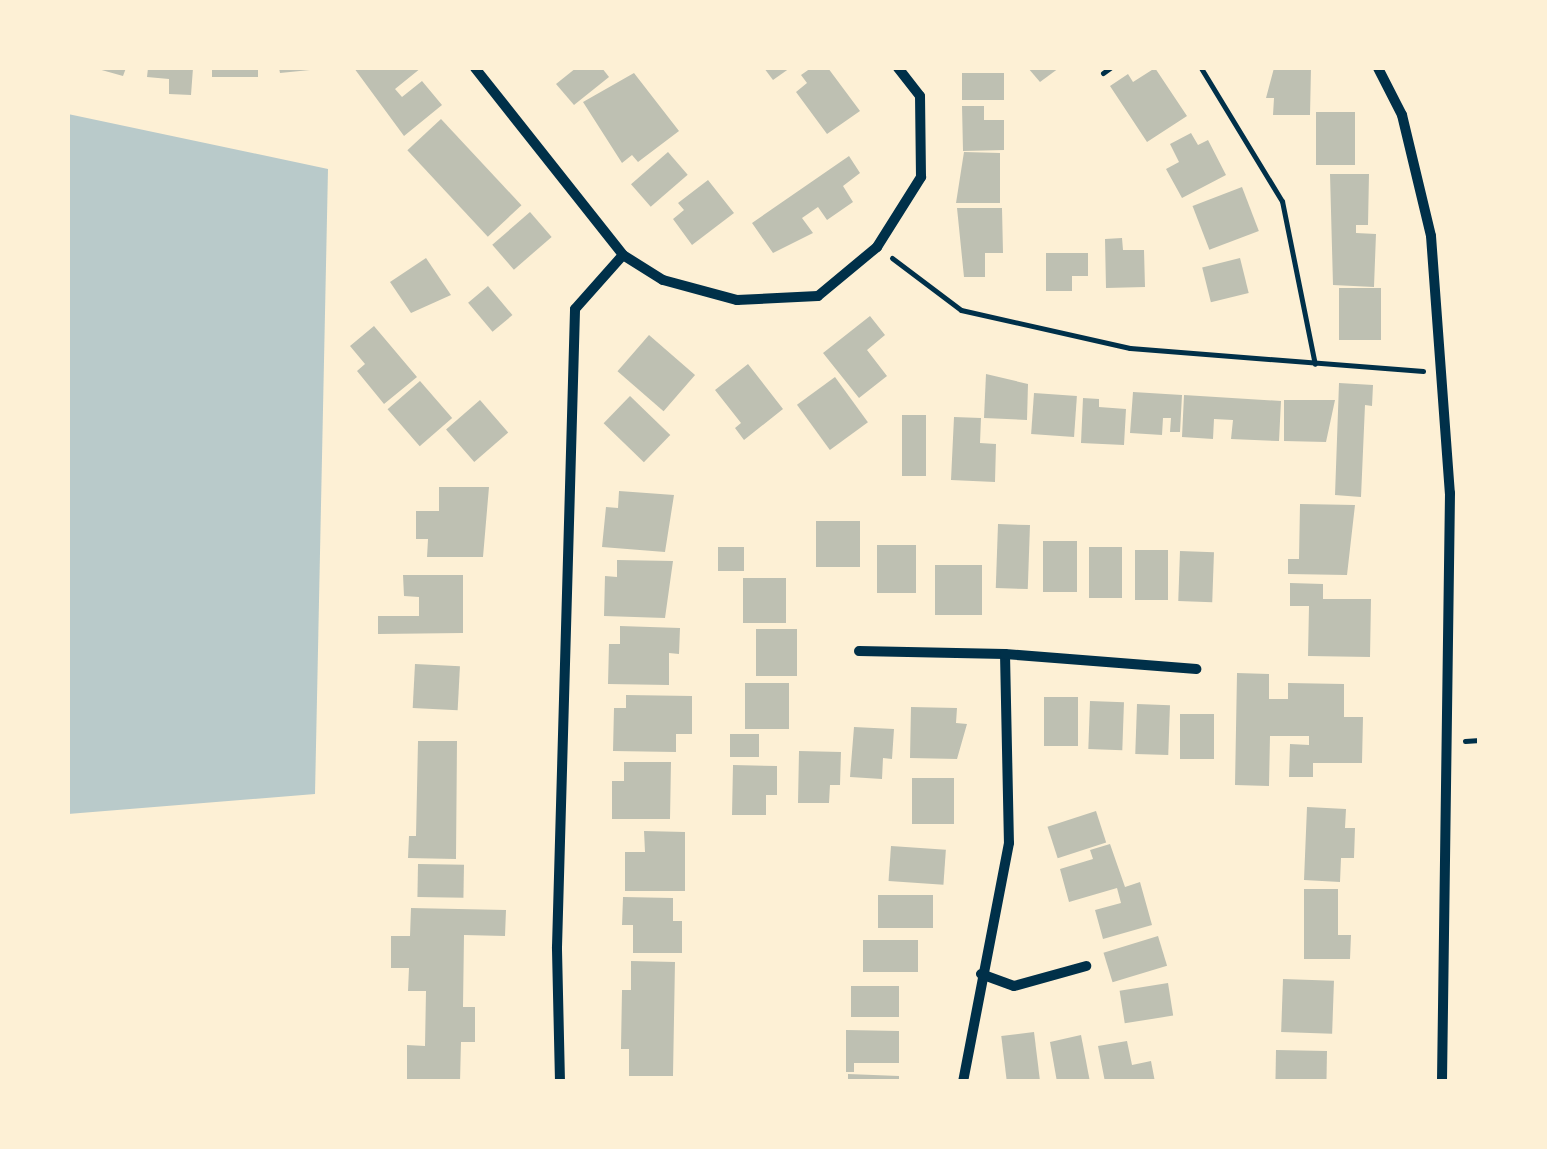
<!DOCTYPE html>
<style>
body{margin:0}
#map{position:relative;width:1547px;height:1149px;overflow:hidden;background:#fdf0d5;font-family:"Source Sans 3",sans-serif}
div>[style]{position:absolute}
.green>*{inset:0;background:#b9caca}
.building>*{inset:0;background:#bec0b2;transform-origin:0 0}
.path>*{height:5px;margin:-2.5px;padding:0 2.5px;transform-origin:2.5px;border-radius:2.5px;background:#003049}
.minor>*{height:10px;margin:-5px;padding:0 5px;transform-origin:5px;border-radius:5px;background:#003049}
span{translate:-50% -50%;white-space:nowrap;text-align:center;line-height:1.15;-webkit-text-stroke:8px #fdf0d5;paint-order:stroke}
.frame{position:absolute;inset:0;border:70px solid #fdf0d5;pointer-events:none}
</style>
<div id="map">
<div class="green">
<i style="clip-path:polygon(68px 114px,328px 169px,315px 794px,68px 814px)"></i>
</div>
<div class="building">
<i style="clip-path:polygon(148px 68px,193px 68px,191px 95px,169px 94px,169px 79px,147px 77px)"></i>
<i style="left:212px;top:68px;width:46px;height:9px"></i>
<i style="clip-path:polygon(279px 68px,310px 68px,310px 70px,280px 73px)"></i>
<i style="clip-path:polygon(354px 68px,421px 68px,395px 89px,402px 97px,422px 81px,442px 105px,404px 136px)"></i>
<i style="clip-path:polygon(576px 68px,602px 68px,609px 77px,574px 105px,556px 84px)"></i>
<i style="clip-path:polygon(764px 68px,790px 68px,773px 80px)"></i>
<i style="clip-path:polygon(811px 68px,828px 68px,860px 111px,827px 134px,796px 92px,807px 83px,801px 75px)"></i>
<i style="clip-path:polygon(1028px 68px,1059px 68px,1040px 82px)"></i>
<i style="clip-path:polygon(1155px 68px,1187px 116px,1147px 142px,1110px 86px,1128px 74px,1133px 82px)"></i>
<i style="clip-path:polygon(1274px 68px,1311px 68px,1310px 115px,1273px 115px,1274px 98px,1266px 98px)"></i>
<i style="clip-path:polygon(98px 69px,98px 68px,126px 68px,123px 76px)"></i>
<i style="clip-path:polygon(634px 73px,679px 131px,638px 162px,632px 155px,622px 163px,583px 102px)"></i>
<i style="left:962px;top:73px;width:42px;height:27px"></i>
<i style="clip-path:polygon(962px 106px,984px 106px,984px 120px,1004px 120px,1004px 150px,963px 151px)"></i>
<i style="left:1316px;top:112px;width:39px;height:53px"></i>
<i style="left:441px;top:119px;width:118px;height:46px;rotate:47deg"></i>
<i style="clip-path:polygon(1191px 133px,1198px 145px,1208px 140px,1226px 175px,1182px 198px,1166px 169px,1179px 162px,1170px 144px)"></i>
<i style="left:668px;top:152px;width:30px;height:49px;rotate:49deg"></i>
<i style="clip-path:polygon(964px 152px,1000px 153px,1000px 203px,956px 203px)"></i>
<i style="clip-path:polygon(849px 156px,860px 173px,843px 186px,853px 202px,827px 220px,818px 207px,802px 218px,813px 233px,773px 253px,752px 223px)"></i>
<i style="clip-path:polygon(1330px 174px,1369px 174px,1368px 225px,1356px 225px,1356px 233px,1376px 234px,1374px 287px,1333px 285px)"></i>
<i style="clip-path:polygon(708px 180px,734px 213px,692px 245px,673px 219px,684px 210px,678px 203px)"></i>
<i style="left:1242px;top:187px;width:47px;height:53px;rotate:69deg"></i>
<i style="clip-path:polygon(957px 208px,1002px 208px,1003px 253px,985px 253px,985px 277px,964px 277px)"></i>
<i style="left:530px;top:212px;width:33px;height:50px;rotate:49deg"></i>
<i style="clip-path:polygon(1122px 238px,1123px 250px,1144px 250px,1145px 287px,1106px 288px,1105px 239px)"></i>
<i style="clip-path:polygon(1046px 253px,1088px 253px,1088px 276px,1072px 276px,1072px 291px,1046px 291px)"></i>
<i style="clip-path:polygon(426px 258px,451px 295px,411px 313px,390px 282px)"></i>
<i style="left:1240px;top:258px;width:36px;height:39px;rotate:76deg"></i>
<i style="left:488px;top:286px;width:38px;height:26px;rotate:50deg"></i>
<i style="left:1339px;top:288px;width:42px;height:52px"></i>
<i style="clip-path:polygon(870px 316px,885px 335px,867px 350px,887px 376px,859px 398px,823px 353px)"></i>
<i style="clip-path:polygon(374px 326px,417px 377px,384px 404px,357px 371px,365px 364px,350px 346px)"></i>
<i style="left:649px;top:335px;width:61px;height:48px;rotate:41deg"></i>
<i style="clip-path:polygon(748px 364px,783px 409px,744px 440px,735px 428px,741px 423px,715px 390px)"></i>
<i style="clip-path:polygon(986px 374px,1028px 384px,1027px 420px,984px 418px)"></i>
<i style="left:835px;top:377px;width:56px;height:47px;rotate:54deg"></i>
<i style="left:420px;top:381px;width:49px;height:43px;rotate:49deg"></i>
<i style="clip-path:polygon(1339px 383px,1373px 385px,1372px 406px,1365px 405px,1361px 497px,1335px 495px)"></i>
<i style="clip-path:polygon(1133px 392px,1182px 395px,1180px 432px,1170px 432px,1171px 418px,1163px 418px,1162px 435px,1130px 433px)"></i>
<i style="left:1034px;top:393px;width:43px;height:41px;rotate:4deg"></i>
<i style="clip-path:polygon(1184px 395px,1281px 401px,1279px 441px,1231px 439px,1233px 420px,1214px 419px,1213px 439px,1182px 437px)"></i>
<i style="left:630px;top:396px;width:56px;height:38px;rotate:44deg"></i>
<i style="clip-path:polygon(1083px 398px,1099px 399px,1099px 407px,1126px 409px,1124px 445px,1081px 443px)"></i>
<i style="left:480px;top:400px;width:43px;height:45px;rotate:49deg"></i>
<i style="clip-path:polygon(1284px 400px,1335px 400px,1326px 442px,1284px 441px)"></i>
<i style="left:902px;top:415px;width:24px;height:61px"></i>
<i style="clip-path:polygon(954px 417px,981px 418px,980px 443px,996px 444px,995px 482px,951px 480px)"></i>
<i style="clip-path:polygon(439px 487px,489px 487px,483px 557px,427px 557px,428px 539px,416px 539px,416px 511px,439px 511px)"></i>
<i style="clip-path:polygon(619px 491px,674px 495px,665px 552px,602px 547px,606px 507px,618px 508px)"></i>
<i style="clip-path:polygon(1300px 504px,1355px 505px,1347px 575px,1288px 574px,1288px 559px,1299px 559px)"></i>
<i style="left:816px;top:521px;width:44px;height:46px"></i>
<i style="left:998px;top:524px;width:32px;height:64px;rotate:2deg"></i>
<i style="left:1043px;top:541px;width:34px;height:51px"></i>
<i style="left:877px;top:545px;width:39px;height:48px"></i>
<i style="left:718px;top:547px;width:26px;height:24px"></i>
<i style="left:1089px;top:547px;width:33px;height:51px"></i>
<i style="left:1135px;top:550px;width:33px;height:50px"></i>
<i style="left:1180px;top:551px;width:34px;height:50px;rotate:2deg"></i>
<i style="clip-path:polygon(617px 560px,673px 561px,665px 618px,604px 616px,605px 576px,617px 577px)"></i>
<i style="left:982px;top:565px;width:50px;height:47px;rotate:90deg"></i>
<i style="clip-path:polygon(403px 575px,463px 575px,463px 633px,378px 634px,378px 616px,419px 616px,419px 597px,404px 596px)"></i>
<i style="left:743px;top:578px;width:43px;height:45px"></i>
<i style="clip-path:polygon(1290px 583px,1323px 584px,1323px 599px,1371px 599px,1370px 657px,1308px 656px,1309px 606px,1290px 606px)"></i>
<i style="clip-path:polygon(620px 626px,680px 628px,679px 654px,669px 653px,669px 685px,608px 684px,609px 644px,620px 644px)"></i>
<i style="left:756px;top:629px;width:41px;height:47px"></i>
<i style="left:415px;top:664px;width:45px;height:44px;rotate:3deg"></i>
<i style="clip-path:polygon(1237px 673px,1269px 674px,1269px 699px,1288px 699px,1288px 683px,1344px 684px,1344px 717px,1363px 717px,1362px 763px,1313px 763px,1313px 777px,1289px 777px,1290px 744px,1309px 745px,1309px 736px,1270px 736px,1269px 786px,1235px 785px)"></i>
<i style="left:745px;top:683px;width:44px;height:46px"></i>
<i style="clip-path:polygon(626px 695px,692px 696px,692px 734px,676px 734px,676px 752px,613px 751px,614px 708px,626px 708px)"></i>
<i style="left:1044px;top:697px;width:34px;height:49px"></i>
<i style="left:1090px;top:701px;width:34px;height:48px;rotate:2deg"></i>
<i style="left:1137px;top:704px;width:33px;height:50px;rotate:2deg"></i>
<i style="clip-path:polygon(911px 707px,957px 708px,956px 723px,967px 724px,957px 759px,910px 758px)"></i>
<i style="left:1180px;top:714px;width:34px;height:45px"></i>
<i style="clip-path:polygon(854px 727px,894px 729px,892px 759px,883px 758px,882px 779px,850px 777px)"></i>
<i style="left:730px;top:734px;width:29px;height:23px"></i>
<i style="clip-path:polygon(418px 741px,457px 741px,456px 859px,408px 858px,409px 836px,416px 836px)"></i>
<i style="clip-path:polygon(799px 751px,841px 752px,840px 785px,830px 785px,829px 803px,798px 803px)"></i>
<i style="clip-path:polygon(624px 762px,671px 762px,670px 819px,612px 819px,612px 781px,624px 781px)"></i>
<i style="clip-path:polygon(733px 765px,777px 766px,777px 795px,766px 795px,766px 815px,732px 815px)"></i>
<i style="left:912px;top:778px;width:42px;height:46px"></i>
<i style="clip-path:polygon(1307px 807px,1346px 809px,1345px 828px,1355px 828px,1354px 858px,1341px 858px,1340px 882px,1304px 880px)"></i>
<i style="left:1096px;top:811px;width:33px;height:51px;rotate:72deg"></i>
<i style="clip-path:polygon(644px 831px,685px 832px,685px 891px,625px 891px,625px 852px,645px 852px)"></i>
<i style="clip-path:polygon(1110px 844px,1125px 887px,1140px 882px,1152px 925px,1103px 939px,1095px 910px,1121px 903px,1117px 888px,1069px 902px,1060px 869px,1093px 859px,1090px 850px)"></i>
<i style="left:891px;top:846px;width:55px;height:35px;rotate:4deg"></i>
<i style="left:418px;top:864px;width:46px;height:33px;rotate:1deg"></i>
<i style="clip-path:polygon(1304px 889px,1338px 889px,1338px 935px,1351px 935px,1350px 959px,1304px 959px)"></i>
<i style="left:878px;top:895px;width:55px;height:33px"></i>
<i style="clip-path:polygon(623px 897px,673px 898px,673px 921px,682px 921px,682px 953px,633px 953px,633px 925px,622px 925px)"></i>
<i style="clip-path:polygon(411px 908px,506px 910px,505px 936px,464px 935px,463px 1007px,475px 1007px,475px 1042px,461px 1042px,460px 1082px,407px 1082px,407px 1045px,425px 1046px,426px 991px,408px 991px,409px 968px,391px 968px,391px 936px,410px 936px)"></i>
<i style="left:1158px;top:936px;width:31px;height:57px;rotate:73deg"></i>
<i style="left:863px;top:940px;width:55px;height:32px"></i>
<i style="clip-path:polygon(631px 961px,675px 962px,673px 1076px,629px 1076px,629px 1049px,621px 1049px,622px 990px,631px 990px)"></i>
<i style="left:1283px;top:979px;width:51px;height:53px;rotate:2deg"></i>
<i style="left:1168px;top:983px;width:33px;height:49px;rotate:81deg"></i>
<i style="left:851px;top:986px;width:48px;height:31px"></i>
<i style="clip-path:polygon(846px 1030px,899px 1031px,899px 1063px,854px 1063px,854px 1072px,846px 1072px)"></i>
<i style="left:1034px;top:1032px;width:49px;height:33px;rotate:83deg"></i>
<i style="clip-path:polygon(1081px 1035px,1090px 1082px,1057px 1082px,1050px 1042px)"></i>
<i style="clip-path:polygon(1127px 1041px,1132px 1065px,1151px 1061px,1155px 1082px,1105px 1082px,1098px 1046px)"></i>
<i style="left:1276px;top:1050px;width:51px;height:32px;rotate:1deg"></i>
<i style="clip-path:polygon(848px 1074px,899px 1076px,899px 1082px,848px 1082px)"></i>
</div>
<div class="path">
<i style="left:1201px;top:68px;width:156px;rotate:58.7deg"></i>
<i style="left:1282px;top:201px;width:166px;rotate:78.6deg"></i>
<i style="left:1103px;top:73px;width:9px;rotate:-36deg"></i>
<i style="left:892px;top:258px;width:86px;rotate:37deg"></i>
<i style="left:961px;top:310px;width:173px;rotate:12.7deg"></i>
<i style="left:1130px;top:348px;width:294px;rotate:4.5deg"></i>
<i style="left:1465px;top:741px;width:15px;rotate:-4deg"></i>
</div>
<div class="minor">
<i style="left:475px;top:68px;width:238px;rotate:51.6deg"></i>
<i style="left:623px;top:255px;width:47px;rotate:32deg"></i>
<i style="left:663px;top:280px;width:77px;rotate:15.1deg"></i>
<i style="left:737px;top:300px;width:81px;rotate:-2.8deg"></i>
<i style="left:818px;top:296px;width:77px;rotate:-39.7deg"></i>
<i style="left:877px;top:247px;width:83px;rotate:-57.8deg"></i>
<i style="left:921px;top:177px;width:81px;rotate:-90.7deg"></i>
<i style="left:920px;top:96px;width:36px;rotate:-128deg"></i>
<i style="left:1378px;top:68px;width:53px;rotate:62.9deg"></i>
<i style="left:1402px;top:115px;width:124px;rotate:76.5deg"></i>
<i style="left:1431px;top:236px;width:258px;rotate:85.8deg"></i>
<i style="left:1450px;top:493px;width:589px;rotate:90.78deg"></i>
<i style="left:859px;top:651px;width:146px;rotate:1.2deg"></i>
<i style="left:1005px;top:654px;width:189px;rotate:88.8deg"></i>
<i style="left:1009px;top:843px;width:243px;rotate:100.9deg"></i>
<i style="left:1005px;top:654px;width:192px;rotate:4.5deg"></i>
<i style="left:981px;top:974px;width:35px;rotate:20deg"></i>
<i style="left:1014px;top:986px;width:75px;rotate:-15.5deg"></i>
<i style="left:560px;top:1082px;width:135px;rotate:-91.3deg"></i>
<i style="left:557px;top:947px;width:638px;rotate:-88.38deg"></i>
<i style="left:575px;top:309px;width:72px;rotate:-48.4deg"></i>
</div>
<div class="frame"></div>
</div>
